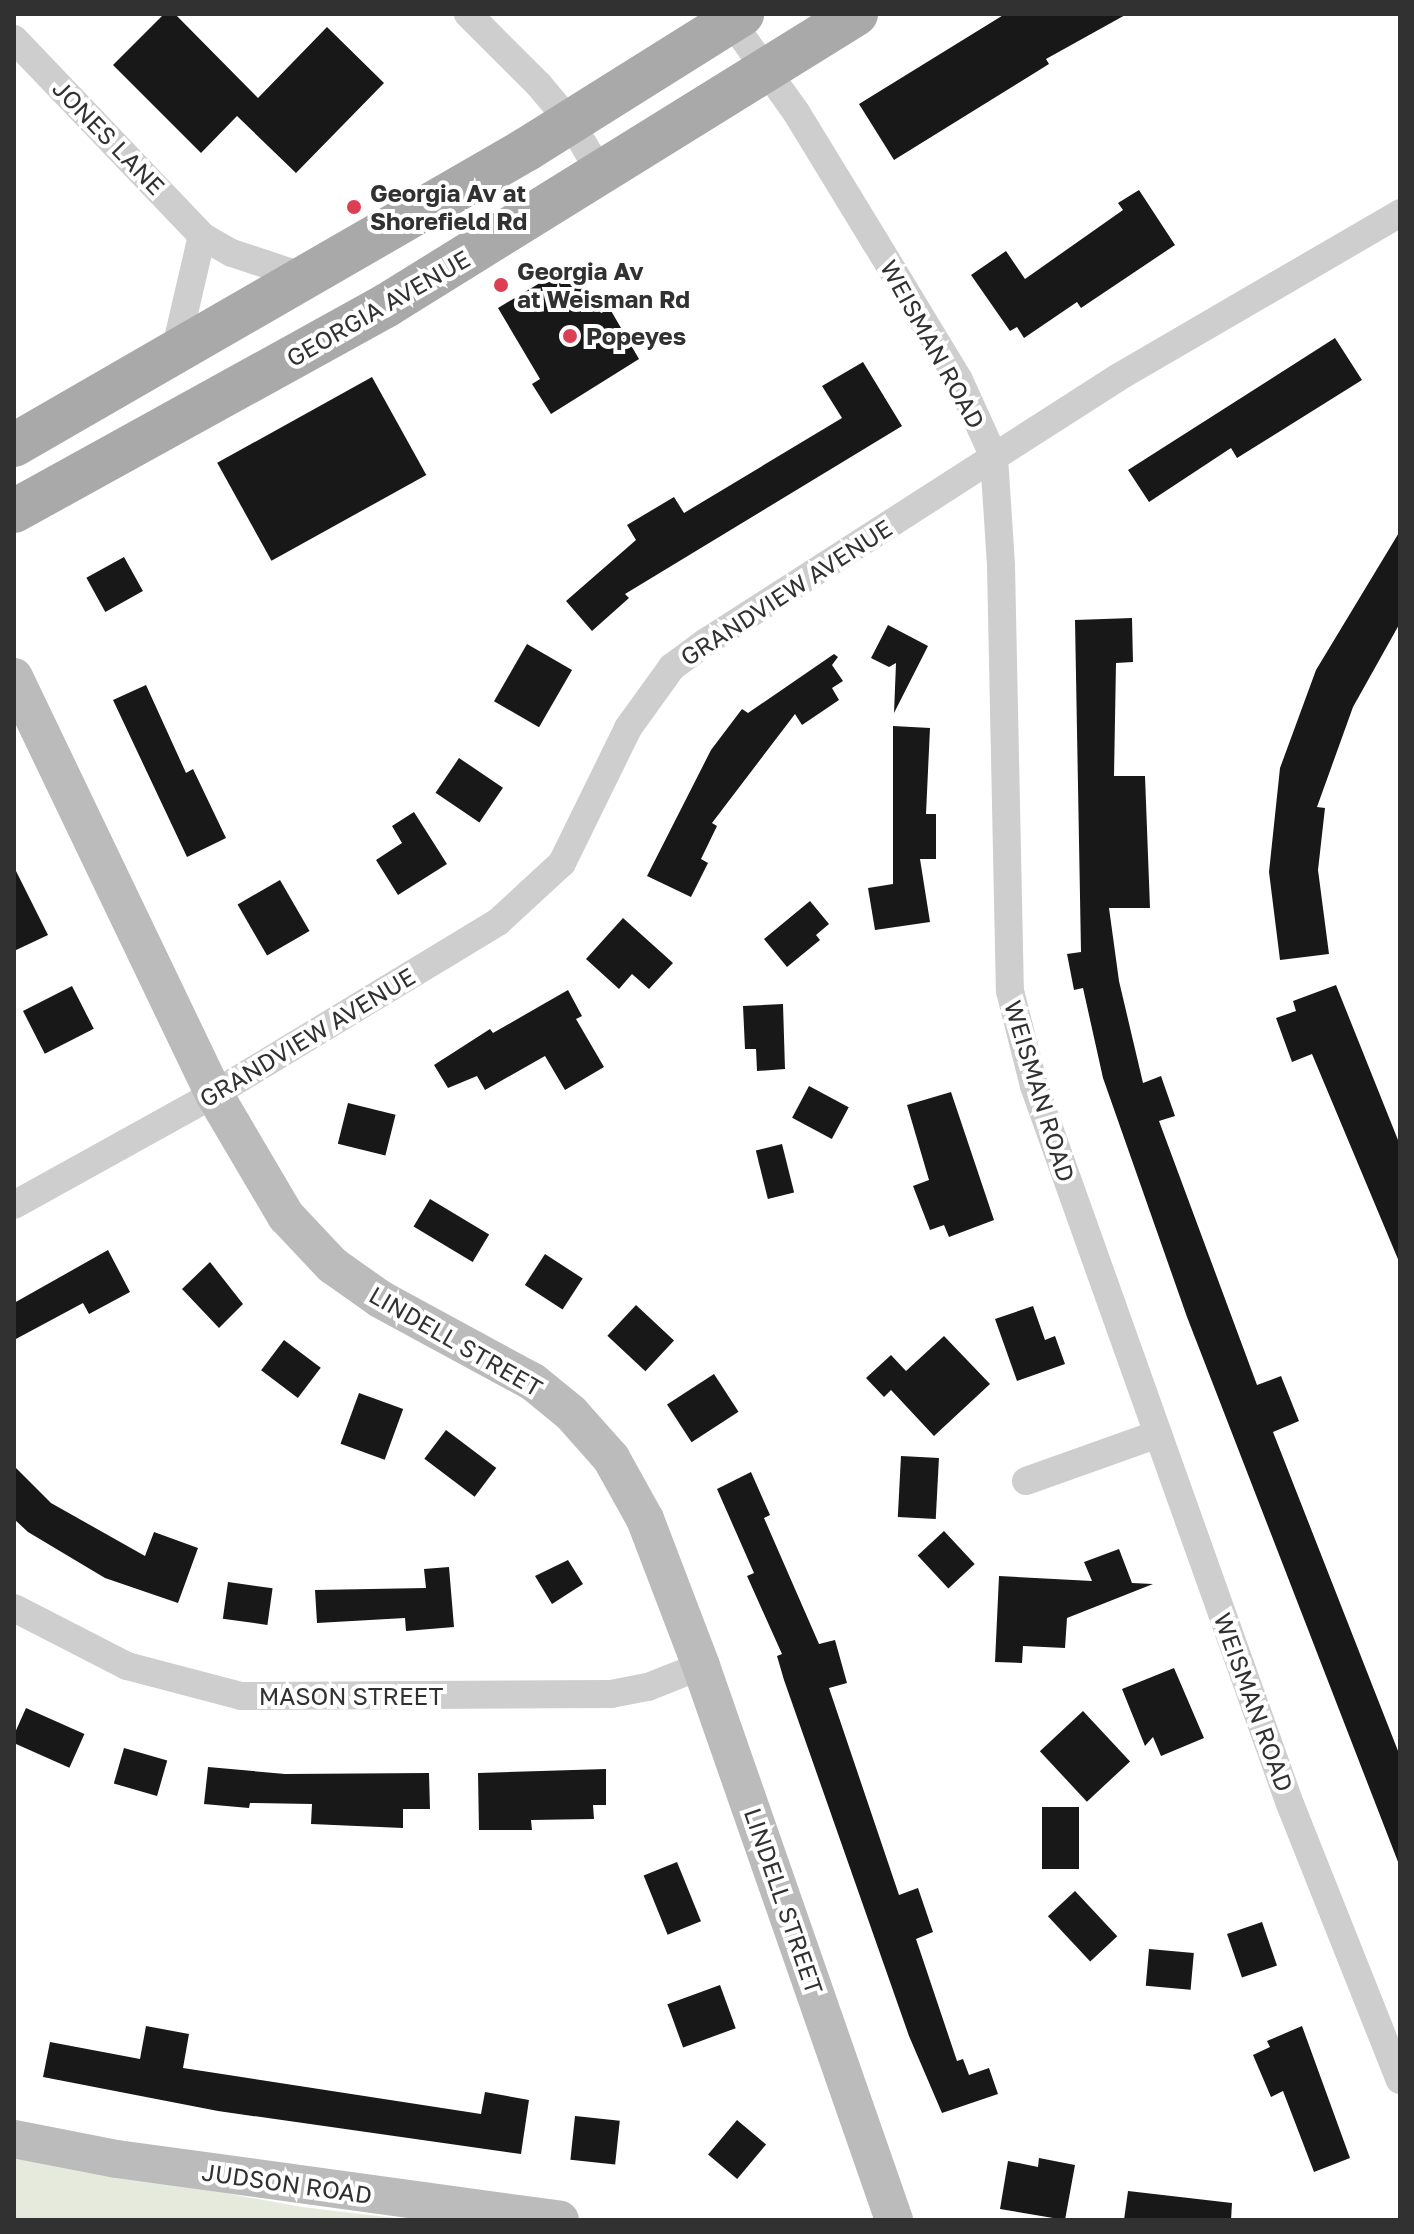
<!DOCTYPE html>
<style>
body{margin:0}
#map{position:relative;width:1414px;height:2234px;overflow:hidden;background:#fff;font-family:"Golos Text",sans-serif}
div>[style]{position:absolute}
.green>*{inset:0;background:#e5eadd}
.building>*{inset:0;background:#181818;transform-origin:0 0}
.street>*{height:28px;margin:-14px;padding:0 14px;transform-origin:14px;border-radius:14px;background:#cecece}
.secondary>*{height:38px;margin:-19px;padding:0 19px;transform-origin:19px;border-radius:19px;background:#bbb}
.primary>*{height:44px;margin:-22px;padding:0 22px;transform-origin:22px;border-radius:22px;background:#a9a9a9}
.dots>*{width:22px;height:22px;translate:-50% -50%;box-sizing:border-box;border:4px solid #fff;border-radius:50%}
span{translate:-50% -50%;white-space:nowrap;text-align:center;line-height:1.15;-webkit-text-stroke:8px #fff;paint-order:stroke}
.street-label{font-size:24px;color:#313131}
.poi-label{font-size:24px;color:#313131;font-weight:700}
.left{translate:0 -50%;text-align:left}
.frame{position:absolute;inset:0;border:16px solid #313131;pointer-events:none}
</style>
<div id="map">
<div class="green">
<i style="clip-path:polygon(14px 2155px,302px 2207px,412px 2220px,14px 2220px)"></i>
</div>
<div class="building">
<i style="clip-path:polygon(164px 14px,175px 14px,258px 98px,327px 27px,384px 83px,296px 173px,237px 116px,201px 153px,113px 65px)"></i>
<i style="clip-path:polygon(1005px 14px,1127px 14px,1046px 59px,1049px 64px,894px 160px,859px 104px)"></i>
<i style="clip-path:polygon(1139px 190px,1175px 245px,1081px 308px,1077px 302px,1024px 338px,1017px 327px,1010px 331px,971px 275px,1006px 251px,1025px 279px,1123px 210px,1118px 203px)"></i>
<i style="clip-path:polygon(570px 265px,601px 313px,610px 309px,639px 359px,551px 414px,532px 384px,540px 379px,498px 308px)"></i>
<i style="clip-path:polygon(1335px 338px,1362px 380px,1237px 458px,1231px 448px,1149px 502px,1128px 470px)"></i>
<i style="clip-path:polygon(863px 362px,902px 426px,625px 594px,629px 598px,592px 631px,566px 601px,636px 540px,627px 525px,674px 497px,684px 513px,842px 418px,822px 386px)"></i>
<i style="left:372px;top:377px;width:112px;height:177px;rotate:61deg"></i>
<i style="clip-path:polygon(1400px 531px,1400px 623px,1353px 707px,1317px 807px,1325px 808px,1318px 870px,1329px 954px,1280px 960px,1269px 872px,1280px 768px,1316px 670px)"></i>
<i style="left:124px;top:557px;width:39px;height:43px;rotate:61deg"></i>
<i style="clip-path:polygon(1132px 618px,1133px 662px,1116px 663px,1114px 776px,1145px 776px,1150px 908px,1109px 908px,1119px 981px,1143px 1083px,1161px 1076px,1175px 1116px,1159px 1121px,1257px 1385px,1281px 1376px,1299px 1421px,1273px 1432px,1400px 1756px,1400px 1867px,1187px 1317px,1103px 1078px,1083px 988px,1074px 990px,1067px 954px,1081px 952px,1075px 620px)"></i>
<i style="clip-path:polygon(888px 625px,928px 646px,894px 713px,896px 663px,889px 667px,871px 658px)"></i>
<i style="left:527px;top:644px;width:52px;height:66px;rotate:30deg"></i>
<i style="clip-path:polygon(834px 654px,838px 657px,832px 665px,843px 681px,832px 688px,839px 700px,802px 725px,795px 714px,712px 823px,717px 826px,701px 859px,708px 863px,691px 897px,647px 876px,711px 750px,742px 709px,748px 713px)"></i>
<i style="clip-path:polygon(146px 685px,186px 773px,193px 769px,226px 838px,187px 857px,113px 700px)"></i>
<i style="clip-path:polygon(893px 726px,930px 728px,926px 814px,936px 814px,936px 859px,920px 859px,930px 922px,875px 930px,868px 888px,893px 884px)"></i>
<i style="left:459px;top:758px;width:53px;height:42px;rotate:34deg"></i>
<i style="clip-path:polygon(414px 812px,447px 864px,398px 895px,376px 860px,402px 843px,392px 826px)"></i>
<i style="clip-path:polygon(14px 867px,48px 935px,14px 951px)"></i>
<i style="left:280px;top:880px;width:59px;height:49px;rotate:60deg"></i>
<i style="clip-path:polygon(810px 901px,829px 924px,816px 935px,820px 940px,787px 967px,764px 939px)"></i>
<i style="clip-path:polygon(623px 918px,673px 963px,649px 989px,632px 974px,619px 989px,586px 959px)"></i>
<i style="clip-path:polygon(1336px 985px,1400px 1145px,1400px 1264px,1312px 1054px,1292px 1062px,1276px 1018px,1296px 1011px,1293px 1001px)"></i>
<i style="left:72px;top:986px;width:48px;height:55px;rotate:63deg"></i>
<i style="clip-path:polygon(568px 990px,582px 1016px,576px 1019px,604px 1067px,565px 1090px,545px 1056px,485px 1090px,477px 1076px,448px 1088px,434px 1065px,490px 1029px,493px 1033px)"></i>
<i style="clip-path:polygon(783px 1004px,785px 1069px,757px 1071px,756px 1049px,745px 1049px,743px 1006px)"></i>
<i style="left:809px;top:1086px;width:45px;height:36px;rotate:28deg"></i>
<i style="clip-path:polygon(951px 1092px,994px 1220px,949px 1237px,944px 1225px,930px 1230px,913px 1186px,929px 1180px,907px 1105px)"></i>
<i style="left:348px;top:1103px;width:49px;height:42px;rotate:14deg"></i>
<i style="left:782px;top:1144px;width:50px;height:27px;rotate:76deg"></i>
<i style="left:430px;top:1199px;width:69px;height:32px;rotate:31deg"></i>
<i style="clip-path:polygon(108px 1250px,130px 1292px,89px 1314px,83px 1303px,14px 1340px,14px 1303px)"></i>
<i style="left:545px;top:1254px;width:45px;height:37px;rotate:33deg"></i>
<i style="clip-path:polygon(210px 1262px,243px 1304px,219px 1328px,182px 1289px)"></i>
<i style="left:636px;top:1305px;width:52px;height:42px;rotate:43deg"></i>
<i style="clip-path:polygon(1033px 1306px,1045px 1340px,1055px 1336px,1065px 1364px,1017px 1381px,995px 1319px)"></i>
<i style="clip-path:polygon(944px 1336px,990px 1384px,934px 1436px,891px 1390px,884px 1397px,866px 1378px,891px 1355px,906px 1371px)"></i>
<i style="left:284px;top:1340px;width:46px;height:38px;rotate:37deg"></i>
<i style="left:714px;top:1374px;width:45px;height:56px;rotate:57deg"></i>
<i style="left:359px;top:1393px;width:47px;height:54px;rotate:20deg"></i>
<i style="left:446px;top:1430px;width:63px;height:36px;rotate:37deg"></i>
<i style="left:901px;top:1456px;width:38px;height:61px;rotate:3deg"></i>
<i style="clip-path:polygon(14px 1466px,51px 1503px,145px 1556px,154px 1532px,198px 1548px,178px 1603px,105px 1578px,28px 1532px,14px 1519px)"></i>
<i style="clip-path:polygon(751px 1472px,770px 1515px,764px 1518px,819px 1644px,835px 1640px,847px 1683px,829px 1688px,899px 1895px,918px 1888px,933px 1932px,916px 1939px,957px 2061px,963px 2059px,969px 2075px,989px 2068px,998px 2094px,942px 2113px,909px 2036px,784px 1680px,777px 1656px,782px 1654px,747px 1576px,754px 1573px,717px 1489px)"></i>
<i style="left:944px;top:1531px;width:45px;height:36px;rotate:47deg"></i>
<i style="clip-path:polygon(1119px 1549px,1132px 1583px,1153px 1584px,1067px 1618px,1065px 1648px,1023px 1646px,1022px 1663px,995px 1662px,999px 1576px,1092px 1581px,1084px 1562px)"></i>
<i style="clip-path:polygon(568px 1560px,583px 1584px,552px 1604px,535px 1576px)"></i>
<i style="clip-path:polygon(449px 1567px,454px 1627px,406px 1631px,405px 1618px,317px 1623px,315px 1590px,426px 1588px,424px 1569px)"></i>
<i style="left:228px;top:1582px;width:45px;height:37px;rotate:8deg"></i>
<i style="clip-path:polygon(1174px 1668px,1204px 1738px,1161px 1756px,1153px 1737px,1145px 1746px,1122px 1689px)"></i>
<i style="left:26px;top:1708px;width:64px;height:37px;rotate:24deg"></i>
<i style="left:1083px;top:1711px;width:69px;height:59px;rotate:47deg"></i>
<i style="left:124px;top:1748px;width:45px;height:37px;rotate:16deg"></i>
<i style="clip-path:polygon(208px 1767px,285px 1774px,429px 1773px,430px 1809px,403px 1809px,403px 1828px,311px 1824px,312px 1804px,250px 1803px,249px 1808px,204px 1804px)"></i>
<i style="clip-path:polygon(606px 1769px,606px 1805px,593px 1805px,594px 1819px,531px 1820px,532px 1830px,479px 1830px,478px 1773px)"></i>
<i style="left:1079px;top:1807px;width:62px;height:37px;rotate:90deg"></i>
<i style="left:677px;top:1862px;width:64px;height:36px;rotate:68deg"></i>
<i style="left:1075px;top:1891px;width:62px;height:37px;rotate:47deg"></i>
<i style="left:1262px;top:1922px;width:46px;height:37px;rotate:71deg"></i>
<i style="left:1149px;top:1949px;width:45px;height:37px;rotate:5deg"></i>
<i style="left:720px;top:1985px;width:46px;height:56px;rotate:70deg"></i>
<i style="clip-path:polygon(146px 2026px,189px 2034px,183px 2068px,481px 2114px,485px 2092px,529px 2100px,521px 2154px,218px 2111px,43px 2077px,50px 2042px,140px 2059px)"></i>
<i style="clip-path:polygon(1302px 2026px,1350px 2158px,1314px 2172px,1283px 2091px,1271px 2097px,1253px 2055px,1270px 2047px,1267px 2041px)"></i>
<i style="left:575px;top:2116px;width:45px;height:44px;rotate:6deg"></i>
<i style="left:737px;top:2120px;width:38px;height:45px;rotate:40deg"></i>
<i style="clip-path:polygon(1039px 2158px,1075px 2165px,1065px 2220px,1000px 2209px,1008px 2161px,1038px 2167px)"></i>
<i style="clip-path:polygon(1128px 2191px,1232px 2203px,1231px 2220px,1124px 2220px)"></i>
</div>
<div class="street">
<i style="left:468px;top:14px;width:100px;rotate:45deg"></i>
<i style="left:539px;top:85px;width:50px;rotate:49.9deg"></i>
<i style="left:571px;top:123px;width:59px;rotate:59.5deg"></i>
<i style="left:731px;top:21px;width:112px;rotate:54.5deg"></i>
<i style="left:796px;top:112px;width:153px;rotate:58.6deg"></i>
<i style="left:876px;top:243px;width:160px;rotate:58.8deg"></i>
<i style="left:959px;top:380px;width:85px;rotate:65.6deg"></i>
<i style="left:994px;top:457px;width:109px;rotate:86.3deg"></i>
<i style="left:1001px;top:566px;width:425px;rotate:88.8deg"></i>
<i style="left:1010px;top:991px;width:98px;rotate:75.8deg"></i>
<i style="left:1034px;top:1086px;width:762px;rotate:70.38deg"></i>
<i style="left:1290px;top:1804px;width:297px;rotate:68.3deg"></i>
<i style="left:14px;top:39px;width:272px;rotate:46.3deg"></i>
<i style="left:174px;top:356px;width:123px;rotate:-76.9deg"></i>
<i style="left:202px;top:236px;width:34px;rotate:30deg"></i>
<i style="left:232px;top:253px;width:79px;rotate:18.4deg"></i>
<i style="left:14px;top:1205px;width:229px;rotate:-29deg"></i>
<i style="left:214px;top:1094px;width:332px;rotate:-31.2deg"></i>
<i style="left:498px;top:922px;width:87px;rotate:-42.7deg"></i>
<i style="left:562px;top:863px;width:150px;rotate:-63.9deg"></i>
<i style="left:628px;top:728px;width:75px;rotate:-54.2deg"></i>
<i style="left:672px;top:667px;width:42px;rotate:-36.3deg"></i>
<i style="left:706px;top:642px;width:488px;rotate:-32.7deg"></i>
<i style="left:1117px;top:378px;width:328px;rotate:-30.2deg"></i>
<i style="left:1026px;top:1481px;width:140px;rotate:-19.6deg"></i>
<i style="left:14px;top:1608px;width:127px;rotate:27.2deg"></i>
<i style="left:127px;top:1666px;width:118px;rotate:14.7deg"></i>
<i style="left:241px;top:1696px;width:370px;rotate:-0.3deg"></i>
<i style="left:611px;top:1694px;width:38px;rotate:-11deg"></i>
<i style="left:648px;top:1687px;width:57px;rotate:-21.6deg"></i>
</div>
<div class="secondary">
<i style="left:14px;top:677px;width:462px;rotate:64.4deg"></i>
<i style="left:214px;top:1094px;width:142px;rotate:59.5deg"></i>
<i style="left:286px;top:1216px;width:67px;rotate:46.8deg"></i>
<i style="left:332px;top:1265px;width:59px;rotate:35.3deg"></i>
<i style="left:380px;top:1299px;width:174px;rotate:28.5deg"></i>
<i style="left:533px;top:1382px;width:49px;rotate:39.2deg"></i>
<i style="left:571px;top:1413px;width:60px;rotate:48.4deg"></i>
<i style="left:611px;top:1458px;width:70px;rotate:60.9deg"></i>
<i style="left:645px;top:1519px;width:157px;rotate:69.1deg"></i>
<i style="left:701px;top:1666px;width:587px;rotate:70.79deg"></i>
<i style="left:14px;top:2139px;width:105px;rotate:11deg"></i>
<i style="left:117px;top:2159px;width:447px;rotate:7.8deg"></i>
</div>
<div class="primary">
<i style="left:14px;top:445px;width:592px;rotate:-29.98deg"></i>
<i style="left:527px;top:149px;width:254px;rotate:-32.1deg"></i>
<i style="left:14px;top:511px;width:426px;rotate:-28.9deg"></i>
<i style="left:387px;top:305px;width:552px;rotate:-31.82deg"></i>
</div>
<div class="dots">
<i style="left:354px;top:207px;background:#dc3f54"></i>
<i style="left:501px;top:285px;background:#dc3f54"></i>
<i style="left:570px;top:336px;background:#dc3f54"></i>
</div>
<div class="street-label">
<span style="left:109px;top:137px;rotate:46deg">JONES LANE</span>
<span style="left:378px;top:308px;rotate:-30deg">GEORGIA AVENUE</span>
<span style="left:933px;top:344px;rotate:61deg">WEISMAN ROAD</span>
<span style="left:786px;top:592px;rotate:-33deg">GRANDVIEW AVENUE</span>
<span style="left:307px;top:1037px;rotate:-31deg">GRANDVIEW AVENUE</span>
<span style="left:1040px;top:1091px;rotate:73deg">WEISMAN ROAD</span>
<span style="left:456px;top:1341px;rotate:30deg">LINDELL STREET</span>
<span style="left:351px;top:1696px">MASON STREET</span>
<span style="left:1254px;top:1702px;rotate:70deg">WEISMAN ROAD</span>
<span style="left:784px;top:1901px;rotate:71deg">LINDELL STREET</span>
<span style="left:287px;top:2183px;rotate:8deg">JUDSON ROAD</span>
</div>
<div class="poi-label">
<span class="left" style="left:370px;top:207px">Georgia Av at<br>Shorefield Rd</span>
<span class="left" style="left:517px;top:285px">Georgia Av<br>at Weisman Rd</span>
<span class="left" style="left:586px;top:336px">Popeyes</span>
</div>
<div class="frame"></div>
</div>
